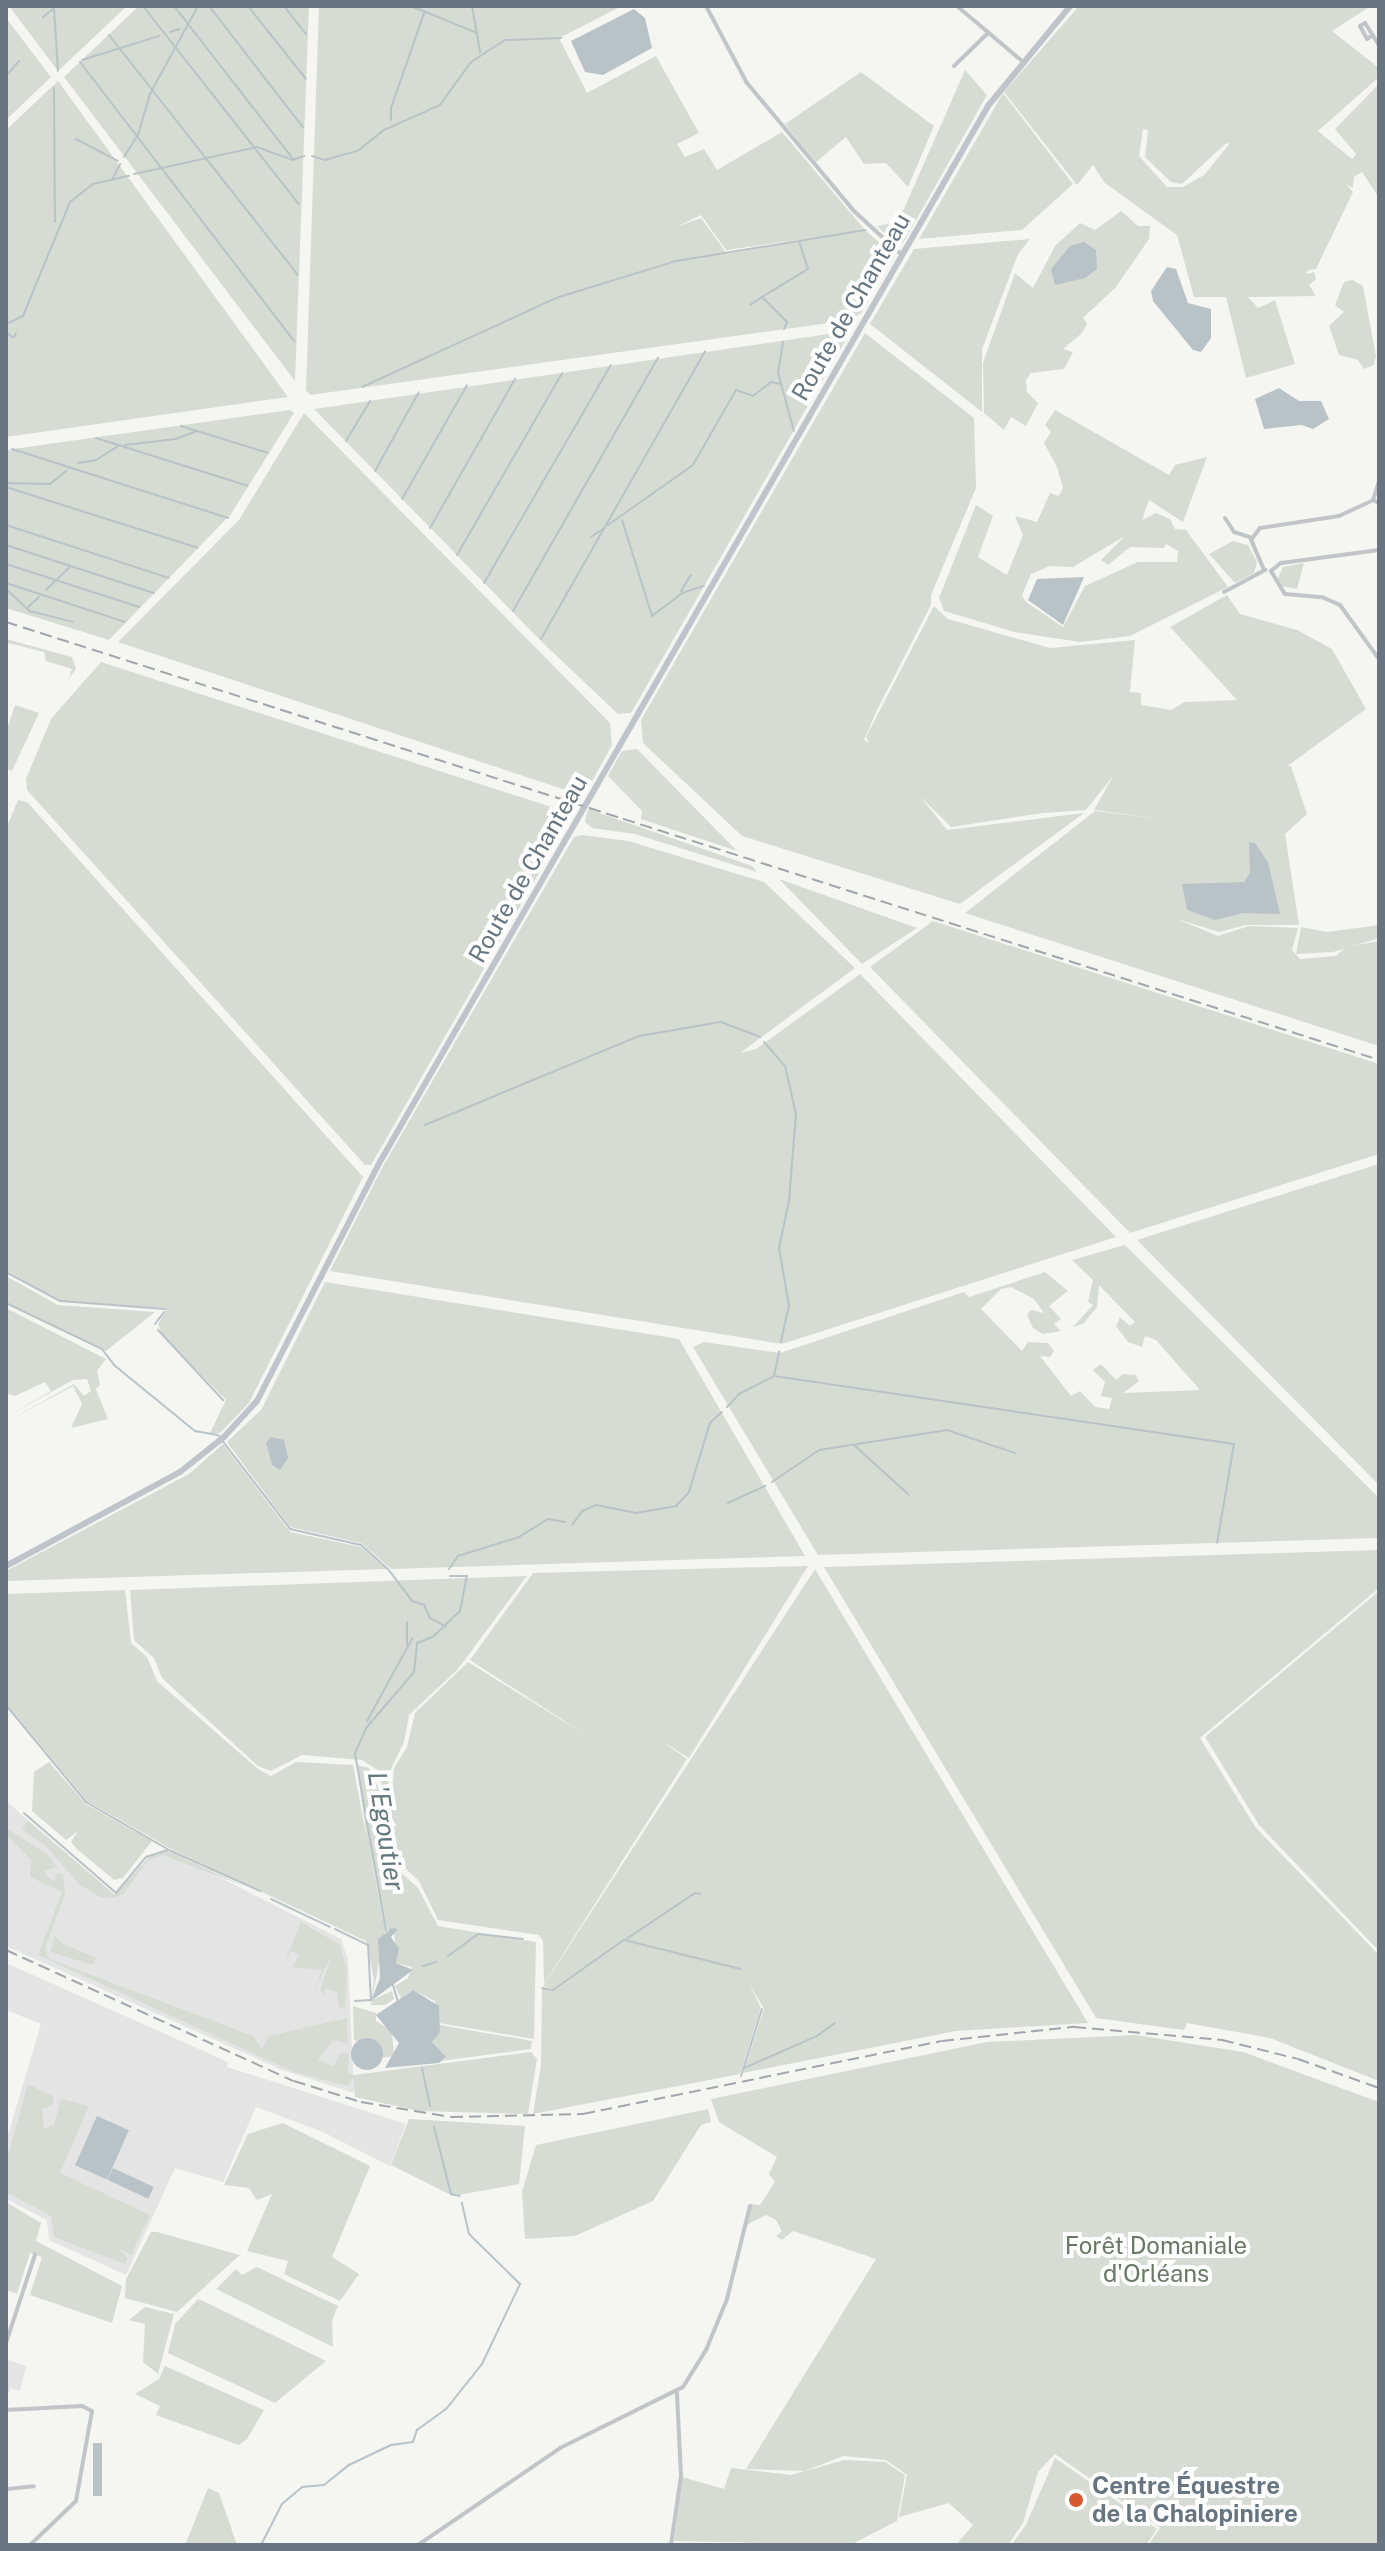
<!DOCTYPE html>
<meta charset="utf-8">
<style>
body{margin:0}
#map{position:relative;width:1385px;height:2551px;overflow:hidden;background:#f5f5f2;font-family:"Public Sans",sans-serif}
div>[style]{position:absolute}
.built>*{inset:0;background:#e3e4e3}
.green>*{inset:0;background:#d6dcd3}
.water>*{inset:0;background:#b9c3c7;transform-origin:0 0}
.round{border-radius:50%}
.stream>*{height:2px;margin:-1px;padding:0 1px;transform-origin:1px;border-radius:1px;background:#b9c3c7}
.street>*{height:4px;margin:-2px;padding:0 2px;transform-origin:2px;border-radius:2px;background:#c1c5c8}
.secondary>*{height:6px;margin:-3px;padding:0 3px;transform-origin:3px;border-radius:3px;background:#bec4ca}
.rail>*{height:2px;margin-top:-1px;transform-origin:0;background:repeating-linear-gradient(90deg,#a0a6ab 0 12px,transparent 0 18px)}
.dots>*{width:22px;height:22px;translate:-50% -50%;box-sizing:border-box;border:4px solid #fff;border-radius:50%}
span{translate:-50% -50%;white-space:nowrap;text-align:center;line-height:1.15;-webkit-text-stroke:8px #fff;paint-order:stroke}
.street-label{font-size:24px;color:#667581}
.park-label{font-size:24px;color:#697865}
.poi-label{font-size:24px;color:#667581;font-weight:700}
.left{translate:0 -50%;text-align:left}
.water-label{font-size:26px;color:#62767e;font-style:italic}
.frame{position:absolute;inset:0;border:8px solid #667581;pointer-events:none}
</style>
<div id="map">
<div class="built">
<i style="clip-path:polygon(6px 1801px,115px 1895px,149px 1857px,168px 1851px,341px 1939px,348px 1959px,354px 2093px,282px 2070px,6px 1946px)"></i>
<i style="clip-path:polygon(6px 1963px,228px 2062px,227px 2067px,406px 2124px,390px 2166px,321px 2131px,256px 2107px,223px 2182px,175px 2168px,126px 2275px,49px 2240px,47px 2220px,6px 2199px,6px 2142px,41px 2024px,6px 2010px)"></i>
<i style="clip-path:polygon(6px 2359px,26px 2366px,20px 2391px,10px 2388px,6px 2402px)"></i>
</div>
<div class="green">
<i style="clip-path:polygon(9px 6px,127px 6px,58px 71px)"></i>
<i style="clip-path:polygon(139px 6px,309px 6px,295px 381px,64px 77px)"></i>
<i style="clip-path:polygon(evenodd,319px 6px,622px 6px,559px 38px,587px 93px,656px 56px,699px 133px,677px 144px,685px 157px,704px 149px,717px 170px,782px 132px,866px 231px,895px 256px,862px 312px,851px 320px,310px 395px,306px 390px,319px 6px,701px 215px,726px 250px,825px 236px,727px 254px,701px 218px,676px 227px,701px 215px)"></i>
<i style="clip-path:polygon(evenodd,1079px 6px,1371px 6px,1332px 31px,1379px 68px,1379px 77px,1318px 131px,1352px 159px,1356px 154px,1335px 129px,1379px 84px,1379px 198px,1362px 172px,1354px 177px,1353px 188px,1346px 184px,1353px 192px,1316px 269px,1308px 270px,1306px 274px,1314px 272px,1316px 279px,1309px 285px,1316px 296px,1248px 297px,1258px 308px,1275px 300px,1295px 364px,1246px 378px,1226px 297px,1194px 297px,1177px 235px,1105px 183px,1093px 165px,1077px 185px,1004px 92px,1079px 6px,1143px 129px,1148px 130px,1145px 157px,1171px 182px,1182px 184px,1225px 144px,1230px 143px,1204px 175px,1183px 187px,1167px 187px,1139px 156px,1143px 129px)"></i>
<i style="clip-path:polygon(6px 18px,51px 77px,6px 120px)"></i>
<i style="clip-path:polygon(965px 70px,987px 95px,903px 243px,896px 244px,877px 226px,893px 223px,904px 209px)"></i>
<i style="clip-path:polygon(861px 72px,934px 126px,908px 187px,886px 163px,864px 164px,846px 137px,816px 162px,785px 124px)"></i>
<i style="clip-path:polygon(58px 81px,288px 397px,6px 437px,6px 130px)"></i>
<i style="clip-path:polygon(1003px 93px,1073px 184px,1022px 230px,919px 239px)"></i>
<i style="clip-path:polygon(1121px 211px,1138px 226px,1150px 226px,1149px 239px,1116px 287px,1083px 318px,1087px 324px,1082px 333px,1063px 349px,1073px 352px,1064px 369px,1031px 373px,1026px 380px,1027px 392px,1038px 403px,1026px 426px,1011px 417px,1004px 430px,984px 413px,983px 363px,1015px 273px,1033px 288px,1055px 246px,1080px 223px,1095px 230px)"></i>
<i style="clip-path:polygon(1030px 239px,1018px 254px,982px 349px,982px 412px,870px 324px,914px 249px)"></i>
<i style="clip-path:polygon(1352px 280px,1363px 286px,1376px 356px,1374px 365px,1364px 369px,1358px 360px,1339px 355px,1329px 326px,1344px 312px,1335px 305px,1344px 282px)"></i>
<i style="clip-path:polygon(843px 332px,847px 338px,631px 713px,618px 714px,542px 642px,314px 409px)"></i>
<i style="clip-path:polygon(865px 333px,974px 418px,976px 488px,931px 595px,931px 605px,877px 710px,864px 740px,869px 743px,866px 737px,934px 606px,948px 619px,1050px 648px,1135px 640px,1130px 692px,1141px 693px,1141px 705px,1171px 710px,1185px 702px,1237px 700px,1170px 627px,1227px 595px,1240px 614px,1297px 630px,1332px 649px,1366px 709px,1286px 767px,1291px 766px,1307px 814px,1285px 834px,1299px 925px,1246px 925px,1219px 932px,1177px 919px,1218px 936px,1249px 926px,1298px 928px,1292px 950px,1300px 959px,1336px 956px,1346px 947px,1379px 941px,1379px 1046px,965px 913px,1095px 811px,1168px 820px,1094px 810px,1113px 776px,1086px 810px,1043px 813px,951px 827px,920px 796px,947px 830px,1084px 813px,960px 904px,742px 836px,643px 743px,641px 720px)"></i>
<i style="clip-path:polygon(290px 410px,294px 413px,231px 514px,109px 640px,6px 608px,6px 450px)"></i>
<i style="clip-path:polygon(evenodd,1055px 410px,1169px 475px,1175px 465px,1207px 457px,1183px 522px,1149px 500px,1142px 520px,1156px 513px,1170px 519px,1175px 529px,1186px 530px,1228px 587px,1130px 636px,1080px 642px,1014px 632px,944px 611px,939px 598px,976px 505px,993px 516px,978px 557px,1007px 575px,1023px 535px,1015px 516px,1037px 522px,1050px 493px,1059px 496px,1063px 488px,1057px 467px,1044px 443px,1051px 432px,1045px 425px,1055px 410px,1125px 536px,1101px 560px,1108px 565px,1130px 547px,1164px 548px,1166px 544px,1178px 551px,1177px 562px,1138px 562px,1085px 586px,1063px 627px,1026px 602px,1022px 595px,1031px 574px,1050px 566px,1073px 567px,1125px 536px)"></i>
<i style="clip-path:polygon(304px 413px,610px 723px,612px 745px,584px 796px,118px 642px,239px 520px)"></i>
<i style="clip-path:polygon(1233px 541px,1248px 545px,1257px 562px,1254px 573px,1235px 583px,1209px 554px)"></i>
<i style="clip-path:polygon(1304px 563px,1297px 589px,1282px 586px,1278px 578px,1283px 567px)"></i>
<i style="clip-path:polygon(6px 639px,72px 657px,76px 669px,69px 678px,72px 669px,46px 661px,44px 652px,9px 643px,6px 650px)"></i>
<i style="clip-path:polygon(101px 662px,573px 814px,371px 1165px,365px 1165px,27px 790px,26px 779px,51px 719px)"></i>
<i style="clip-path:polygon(15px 705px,39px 713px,12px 771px,6px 769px,6px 733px)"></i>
<i style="clip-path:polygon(637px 749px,737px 851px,641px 819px,642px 811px,608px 776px,622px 751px)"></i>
<i style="clip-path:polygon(18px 800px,27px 802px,363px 1177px,249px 1403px,220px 1433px,210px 1433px,226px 1400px,162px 1335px,158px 1324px,167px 1308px,60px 1301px,6px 1270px,6px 829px)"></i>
<i style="clip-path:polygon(588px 809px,752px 866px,757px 872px,635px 834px,592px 828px,585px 822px)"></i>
<i style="clip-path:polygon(582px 835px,628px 841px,764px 882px,855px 968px,740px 1053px,756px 1049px,860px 974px,1116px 1237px,782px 1344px,330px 1271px,382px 1168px,574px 837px)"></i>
<i style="clip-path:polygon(779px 879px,917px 928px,862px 964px)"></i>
<i style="clip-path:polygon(933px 921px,1379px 1064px,1379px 1154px,1130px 1233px,870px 967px)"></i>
<i style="clip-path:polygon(1379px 925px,1379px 938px,1370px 941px,1333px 952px,1296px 954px,1301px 927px,1327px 932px)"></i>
<i style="clip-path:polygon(1379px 1164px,1379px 1485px,1137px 1240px)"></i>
<i style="clip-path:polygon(1125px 1245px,1379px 1498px,1379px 1538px,818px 1555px,693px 1347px,704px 1342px,780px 1353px,964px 1292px,969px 1297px,1045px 1272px,1068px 1291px,1049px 1306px,1061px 1319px,1054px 1324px,1061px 1331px,1043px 1334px,1033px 1328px,1027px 1315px,1031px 1310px,1044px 1313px,1034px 1299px,1011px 1287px,1001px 1289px,981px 1309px,1022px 1351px,1028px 1342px,1048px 1343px,1054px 1351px,1050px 1357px,1040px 1356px,1071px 1396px,1080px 1391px,1095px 1407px,1109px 1409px,1112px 1398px,1101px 1396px,1105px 1382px,1093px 1370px,1101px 1364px,1116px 1380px,1123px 1374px,1136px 1375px,1139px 1381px,1123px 1393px,1200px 1390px,1156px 1340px,1145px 1336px,1142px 1347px,1128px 1342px,1116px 1326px,1120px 1317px,1130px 1326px,1135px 1322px,1099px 1285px,1097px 1307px,1083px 1324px,1073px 1327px,1093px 1305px,1088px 1302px,1093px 1280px,1072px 1260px)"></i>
<i style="clip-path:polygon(6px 1276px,58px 1305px,155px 1312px,106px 1351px,6px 1302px)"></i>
<i style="clip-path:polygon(325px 1282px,679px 1339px,805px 1556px,391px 1569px,361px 1543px,290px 1527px,227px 1442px,261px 1410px)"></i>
<i style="clip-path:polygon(6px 1308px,106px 1359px,97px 1371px,100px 1385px,96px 1389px,108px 1419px,71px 1428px,82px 1404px,73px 1386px,6px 1422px,74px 1384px,84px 1396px,91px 1391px,87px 1379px,73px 1380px,6px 1417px,51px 1391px,45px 1382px,15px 1396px,6px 1393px)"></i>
<i style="clip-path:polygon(223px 1444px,290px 1532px,361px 1547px,386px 1569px,6px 1581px,6px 1571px,189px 1474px)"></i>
<i style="clip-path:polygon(1379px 1550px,1379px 1588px,1200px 1738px,1256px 1828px,1379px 1955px,1379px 2081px,1270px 2038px,1187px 2023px,1184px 2030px,1096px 2018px,824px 1567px)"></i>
<i style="clip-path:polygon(808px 1566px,689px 1758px,660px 1740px,687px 1759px,544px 1984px,543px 1941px,539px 1935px,438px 1920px,419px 1881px,397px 1861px,390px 1812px,394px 1768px,407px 1747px,415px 1713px,468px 1662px,589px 1737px,470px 1660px,533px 1573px)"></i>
<i style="clip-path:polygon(815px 1569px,1088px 2023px,956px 2031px,743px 2073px,764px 2009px,749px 1983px,761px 2008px,740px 2074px,533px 2114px,541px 2065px,542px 1988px,553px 1991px,624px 1941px,741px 1970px,624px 1940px,553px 1989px,543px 1986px)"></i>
<i style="clip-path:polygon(527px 1576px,458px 1669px,409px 1715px,404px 1742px,389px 1773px,387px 1810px,379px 1771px,362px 1760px,302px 1755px,271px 1771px,258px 1766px,162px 1678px,154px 1658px,134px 1640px,130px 1590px)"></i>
<i style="clip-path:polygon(125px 1590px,131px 1643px,147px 1657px,157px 1681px,258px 1769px,271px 1776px,296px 1762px,353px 1765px,367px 1840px,357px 1765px,369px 1768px,378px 1787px,394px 1866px,418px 1888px,438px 1926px,536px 1942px,534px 2039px,439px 2023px,435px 2001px,413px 1990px,401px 1998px,395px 1986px,408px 1978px,412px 1967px,396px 1963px,394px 1931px,387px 1930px,369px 1845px,385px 1931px,372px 2000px,392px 1991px,394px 1999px,385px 2005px,371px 2005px,374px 1980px,366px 1941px,173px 1850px,87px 1801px,6px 1703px,6px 1594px)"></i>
<i style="clip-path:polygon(1379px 1591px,1379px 1951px,1259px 1825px,1205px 1737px)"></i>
<i style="clip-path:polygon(49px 1762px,86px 1804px,152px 1841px,123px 1878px,114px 1880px,77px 1849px,71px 1842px,78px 1831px,66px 1840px,32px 1811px,34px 1772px)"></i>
<i style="clip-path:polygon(28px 1821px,115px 1895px,149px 1857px,168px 1851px,244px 1886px,163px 1855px,148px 1860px,124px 1893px,116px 1897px,102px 1898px,80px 1885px,46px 1846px,27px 1833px,22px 1827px)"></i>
<i style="clip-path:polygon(6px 1828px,47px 1854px,57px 1867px,44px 1871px,48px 1877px,55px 1881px,56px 1873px,63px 1874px,65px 1894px,45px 1948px,49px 1959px,253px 2036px,262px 2049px,269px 2036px,347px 2018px,348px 2044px,333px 2040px,318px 2060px,334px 2066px,340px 2053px,349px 2053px,348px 2073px,354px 2075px,531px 2052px,537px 2059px,528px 2114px,419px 2111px,355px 2097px,353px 2077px,348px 2086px,294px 2072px,38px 1955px,62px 1892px,30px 1877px,31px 1860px,6px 1835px)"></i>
<i style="clip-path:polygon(301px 1922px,340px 1945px,347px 1971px,345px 2008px,339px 2007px,337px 1992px,326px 1988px,323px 1995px,320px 1990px,332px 1954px,314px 1991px,322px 1970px,293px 1967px,299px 1954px,291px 1951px,284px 1964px)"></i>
<i style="clip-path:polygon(55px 1936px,61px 1943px,96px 1958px,93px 1965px,50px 1952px)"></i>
<i style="clip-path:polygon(353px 2006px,376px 2013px,376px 2021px,392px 2031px,394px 2056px,382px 2058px,383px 2052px,354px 2040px)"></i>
<i style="clip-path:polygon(439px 2025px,532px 2041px,531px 2049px,441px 2061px,445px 2058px,432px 2042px)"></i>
<i style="clip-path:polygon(1136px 2035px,1243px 2052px,1379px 2102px,1379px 2545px,1148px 2545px,1160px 2528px,1055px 2454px,1038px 2472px,1023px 2523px,1008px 2545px,956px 2545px,973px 2525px,949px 2503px,899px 2517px,907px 2475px,886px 2460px,843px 2456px,805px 2471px,746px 2469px,876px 2259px,793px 2231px,782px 2240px,776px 2236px,782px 2231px,776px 2220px,766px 2215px,745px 2226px,752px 2204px,760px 2205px,775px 2182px,769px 2174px,777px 2157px,719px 2122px,711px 2099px,987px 2042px)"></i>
<i style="clip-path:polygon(28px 2084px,54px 2097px,52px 2105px,42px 2109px,44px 2129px,54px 2125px,61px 2099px,89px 2106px,60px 2173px,150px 2215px,131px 2255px,117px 2247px,128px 2258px,125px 2264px,54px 2237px,51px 2216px,6px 2192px,6px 2162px)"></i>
<i style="clip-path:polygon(708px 2109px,711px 2122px,701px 2125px,653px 2201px,575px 2236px,525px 2239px,522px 2192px,536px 2145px)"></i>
<i style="clip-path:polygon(409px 2119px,525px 2126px,519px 2184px,453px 2196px,391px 2165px)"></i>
<i style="clip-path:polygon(283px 2123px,370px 2166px,332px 2257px,359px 2274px,340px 2301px,284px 2274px,288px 2261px,247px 2251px,272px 2194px,257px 2200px,249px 2188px,224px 2185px,248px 2134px)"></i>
<i style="clip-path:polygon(6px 2202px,41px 2223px,36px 2241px,122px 2286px,112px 2323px,30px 2295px,42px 2257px,30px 2253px,17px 2294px,6px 2290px)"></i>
<i style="clip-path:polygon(151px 2232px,157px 2232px,240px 2255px,177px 2312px,125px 2298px,126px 2279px)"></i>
<i style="clip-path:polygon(257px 2267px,338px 2306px,332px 2321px,333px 2347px,216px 2289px,236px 2269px,242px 2275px)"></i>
<i style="clip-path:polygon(198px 2299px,203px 2301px,326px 2361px,275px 2403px,168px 2353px,175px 2324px)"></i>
<i style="clip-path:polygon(145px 2307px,174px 2314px,158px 2374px,143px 2362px,145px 2324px,129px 2320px)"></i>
<i style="clip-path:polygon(165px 2366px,264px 2410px,247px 2439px,239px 2445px,156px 2415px,160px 2406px,135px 2394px,159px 2379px)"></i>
<i style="clip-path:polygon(1055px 2458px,1157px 2529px,1146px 2545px,1011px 2545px,1026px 2525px)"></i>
<i style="clip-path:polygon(844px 2460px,885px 2462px,905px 2475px,897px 2521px,850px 2545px,674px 2541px,682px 2477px,724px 2489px,731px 2468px,791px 2475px)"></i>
<i style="clip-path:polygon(208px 2488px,219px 2493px,237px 2545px,186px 2543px)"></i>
</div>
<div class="water">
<i style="clip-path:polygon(634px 9px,645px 18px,652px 48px,603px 75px,585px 72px,571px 41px)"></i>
<i style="clip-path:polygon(1084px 242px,1096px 250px,1097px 269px,1085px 278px,1055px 285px,1051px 269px,1070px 246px)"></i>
<i style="clip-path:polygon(1167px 267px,1176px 269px,1188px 303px,1211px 309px,1211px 338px,1201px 352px,1193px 350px,1153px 301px,1151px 291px)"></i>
<i style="clip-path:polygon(1279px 388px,1299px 401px,1321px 401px,1329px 419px,1313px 429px,1302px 425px,1264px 429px,1255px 399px)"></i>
<i style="clip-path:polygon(1084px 577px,1063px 625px,1028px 600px,1037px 579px)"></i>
<i style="clip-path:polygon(1249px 842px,1255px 843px,1268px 862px,1280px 914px,1243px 913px,1215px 920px,1187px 910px,1182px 884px,1244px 882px,1250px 873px)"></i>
<i style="clip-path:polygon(271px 1437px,284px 1440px,288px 1458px,280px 1470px,272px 1465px,266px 1443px)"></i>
<i style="clip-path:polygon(392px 1928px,398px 1929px,391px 1937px,399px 1949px,396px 1963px,413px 1970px,371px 2001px,380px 1978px,378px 1939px)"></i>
<i style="clip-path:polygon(413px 1990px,439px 2006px,440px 2032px,432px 2042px,446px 2057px,439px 2063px,385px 2068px,399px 2043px,376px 2015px)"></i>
<i class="round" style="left:351px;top:2038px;width:32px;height:32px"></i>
<i style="left:97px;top:2116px;width:35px;height:54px;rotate:24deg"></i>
<i style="left:113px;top:2168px;width:45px;height:13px;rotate:25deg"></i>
<i style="left:93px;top:2443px;width:9px;height:53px"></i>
</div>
<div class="stream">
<i style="left:143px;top:6px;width:252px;rotate:51.8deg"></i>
<i style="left:174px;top:6px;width:195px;rotate:52.1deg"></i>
<i style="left:209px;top:6px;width:153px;rotate:52.2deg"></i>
<i style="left:248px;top:6px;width:93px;rotate:51.5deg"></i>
<i style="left:284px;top:6px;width:36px;rotate:52deg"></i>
<i style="left:411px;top:6px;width:71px;rotate:22.2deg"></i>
<i style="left:472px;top:6px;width:47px;rotate:80.1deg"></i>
<i style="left:43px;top:17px;width:14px;rotate:-39deg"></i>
<i style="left:54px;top:8px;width:63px;rotate:86.4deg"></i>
<i style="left:170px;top:32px;width:10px;rotate:-17deg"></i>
<i style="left:109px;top:35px;width:305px;rotate:51.8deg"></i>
<i style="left:82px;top:60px;width:81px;rotate:-17.3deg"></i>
<i style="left:80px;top:62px;width:352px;rotate:52.5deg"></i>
<i style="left:6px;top:76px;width:20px;rotate:-49deg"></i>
<i style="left:54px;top:88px;width:134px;rotate:89.6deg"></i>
<i style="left:391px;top:120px;width:12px;rotate:-90deg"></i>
<i style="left:391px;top:108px;width:101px;rotate:-70.8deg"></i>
<i style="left:76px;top:139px;width:47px;rotate:27.6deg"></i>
<i style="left:312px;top:156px;width:14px;rotate:17deg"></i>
<i style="left:325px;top:160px;width:35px;rotate:-16deg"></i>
<i style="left:359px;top:150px;width:32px;rotate:-39deg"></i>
<i style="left:384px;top:130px;width:61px;rotate:-24.1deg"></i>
<i style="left:440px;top:105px;width:53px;rotate:-54.2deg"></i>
<i style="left:471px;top:62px;width:40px;rotate:-32.9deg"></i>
<i style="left:505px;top:40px;width:56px;rotate:-2deg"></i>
<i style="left:124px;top:157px;width:26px;rotate:-58deg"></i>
<i style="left:138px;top:135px;width:43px;rotate:-73.7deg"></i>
<i style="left:150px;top:94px;width:100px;rotate:-61.4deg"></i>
<i style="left:134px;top:174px;width:126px;rotate:-12.4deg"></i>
<i style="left:257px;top:147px;width:37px;rotate:20deg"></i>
<i style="left:292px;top:160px;width:13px;rotate:-18deg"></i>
<i style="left:112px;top:180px;width:18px;rotate:-63deg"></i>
<i style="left:750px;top:305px;width:14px;rotate:-34deg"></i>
<i style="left:6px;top:324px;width:19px;rotate:-25deg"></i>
<i style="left:23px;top:316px;width:123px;rotate:-67.6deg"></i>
<i style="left:70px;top:202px;width:29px;rotate:-38deg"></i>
<i style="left:93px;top:184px;width:37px;rotate:-13deg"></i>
<i style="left:784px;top:329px;width:8px;rotate:-67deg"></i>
<i style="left:787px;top:322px;width:35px;rotate:-135deg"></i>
<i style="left:762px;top:297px;width:54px;rotate:-31.3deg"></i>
<i style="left:808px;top:269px;width:28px;rotate:-108deg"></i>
<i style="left:6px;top:332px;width:8px;rotate:40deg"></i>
<i style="left:14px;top:337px;width:4px;rotate:-63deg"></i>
<i style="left:783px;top:342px;width:31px;rotate:99deg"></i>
<i style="left:778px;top:373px;width:60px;rotate:74.6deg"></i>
<i style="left:362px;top:387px;width:217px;rotate:-24.6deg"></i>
<i style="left:559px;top:297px;width:122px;rotate:-17.1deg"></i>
<i style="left:676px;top:261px;width:192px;rotate:-9.3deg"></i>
<i style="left:181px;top:426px;width:91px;rotate:17.2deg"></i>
<i style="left:96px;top:438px;width:159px;rotate:17.5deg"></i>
<i style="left:346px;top:441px;width:47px;rotate:-59deg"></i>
<i style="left:125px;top:445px;width:51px;rotate:-6.7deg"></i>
<i style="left:176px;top:439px;width:22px;rotate:-21deg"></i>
<i style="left:12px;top:449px;width:227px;rotate:17.7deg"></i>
<i style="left:78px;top:463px;width:18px;rotate:-9deg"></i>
<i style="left:96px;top:460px;width:26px;rotate:-32deg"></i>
<i style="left:375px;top:471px;width:90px;rotate:-60.9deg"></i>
<i style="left:6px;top:483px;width:44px;rotate:1.3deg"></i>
<i style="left:50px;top:484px;width:21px;rotate:-39deg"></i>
<i style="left:6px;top:487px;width:201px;rotate:17.6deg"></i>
<i style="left:402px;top:499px;width:131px;rotate:-60.3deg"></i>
<i style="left:622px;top:520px;width:101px;rotate:72.6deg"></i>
<i style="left:652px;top:616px;width:38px;rotate:-37deg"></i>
<i style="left:682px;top:593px;width:23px;rotate:-18deg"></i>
<i style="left:6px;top:525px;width:171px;rotate:18deg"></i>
<i style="left:608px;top:525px;width:104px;rotate:-35.2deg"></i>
<i style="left:693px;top:465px;width:86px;rotate:-60.2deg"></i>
<i style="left:736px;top:390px;width:18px;rotate:19deg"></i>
<i style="left:753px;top:396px;width:23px;rotate:-38deg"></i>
<i style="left:771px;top:382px;width:10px;rotate:11deg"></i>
<i style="left:430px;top:528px;width:172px;rotate:-60.3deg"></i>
<i style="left:591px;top:537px;width:14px;rotate:-34deg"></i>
<i style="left:6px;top:545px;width:156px;rotate:18deg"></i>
<i style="left:457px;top:555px;width:210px;rotate:-60deg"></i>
<i style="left:6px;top:564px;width:140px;rotate:17.9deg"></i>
<i style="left:6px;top:583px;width:125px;rotate:18.1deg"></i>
<i style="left:484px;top:583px;width:252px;rotate:-59.8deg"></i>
<i style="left:6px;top:589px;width:33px;rotate:43deg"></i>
<i style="left:30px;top:611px;width:44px;rotate:14.3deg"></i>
<i style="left:46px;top:590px;width:33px;rotate:-44deg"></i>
<i style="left:681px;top:591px;width:19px;rotate:-58deg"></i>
<i style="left:28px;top:607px;width:15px;rotate:-42deg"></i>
<i style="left:513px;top:611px;width:292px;rotate:-60.2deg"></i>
<i style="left:541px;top:639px;width:331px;rotate:-60.3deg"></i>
<i style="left:764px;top:1042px;width:32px;rotate:49deg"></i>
<i style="left:785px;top:1066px;width:49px;rotate:77.1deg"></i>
<i style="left:796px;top:1114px;width:87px;rotate:94.6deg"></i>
<i style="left:789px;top:1201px;width:48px;rotate:102deg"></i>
<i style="left:779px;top:1248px;width:59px;rotate:80.2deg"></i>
<i style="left:789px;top:1306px;width:37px;rotate:103deg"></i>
<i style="left:425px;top:1125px;width:232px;rotate:-22.6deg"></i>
<i style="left:639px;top:1036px;width:83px;rotate:-9.7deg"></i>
<i style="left:721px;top:1022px;width:42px;rotate:21deg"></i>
<i style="left:6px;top:1272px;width:61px;rotate:28.2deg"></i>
<i style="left:60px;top:1301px;width:106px;rotate:4.3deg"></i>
<i style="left:6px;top:1303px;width:106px;rotate:25.6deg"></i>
<i style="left:102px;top:1349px;width:20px;rotate:53deg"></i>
<i style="left:114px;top:1365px;width:104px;rotate:39.2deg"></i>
<i style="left:195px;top:1431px;width:23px;rotate:10deg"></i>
<i style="left:218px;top:1435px;width:118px;rotate:52.5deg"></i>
<i style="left:290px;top:1529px;width:73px;rotate:12.7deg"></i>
<i style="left:361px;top:1545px;width:36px;rotate:42deg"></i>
<i style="left:388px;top:1569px;width:40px;rotate:53deg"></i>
<i style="left:412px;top:1601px;width:13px;rotate:18deg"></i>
<i style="left:424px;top:1605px;width:14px;rotate:65deg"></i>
<i style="left:430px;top:1618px;width:18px;rotate:29deg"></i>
<i style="left:155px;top:1324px;width:15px;rotate:-53deg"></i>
<i style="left:158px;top:1330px;width:96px;rotate:47.1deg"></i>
<i style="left:774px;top:1376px;width:465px;rotate:8.4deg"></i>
<i style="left:1234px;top:1444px;width:100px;rotate:99.7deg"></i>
<i style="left:727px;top:1407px;width:18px;rotate:-47deg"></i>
<i style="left:739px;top:1394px;width:39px;rotate:-27deg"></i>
<i style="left:774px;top:1376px;width:25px;rotate:-78deg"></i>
<i style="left:854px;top:1445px;width:74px;rotate:42.3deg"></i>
<i style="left:772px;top:1482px;width:57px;rotate:-34.2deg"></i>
<i style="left:819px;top:1450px;width:130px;rotate:-8.9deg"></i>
<i style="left:947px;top:1430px;width:72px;rotate:18.7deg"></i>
<i style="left:728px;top:1503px;width:41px;rotate:-24.7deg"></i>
<i style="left:572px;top:1525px;width:17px;rotate:-54deg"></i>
<i style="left:582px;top:1511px;width:15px;rotate:-23deg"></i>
<i style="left:596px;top:1505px;width:41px;rotate:11.3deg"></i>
<i style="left:636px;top:1513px;width:41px;rotate:-9.9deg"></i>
<i style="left:676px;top:1506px;width:19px;rotate:-47deg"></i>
<i style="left:689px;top:1492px;width:72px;rotate:-73.1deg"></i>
<i style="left:710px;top:1423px;width:16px;rotate:-43deg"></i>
<i style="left:449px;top:1569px;width:16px;rotate:-55deg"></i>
<i style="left:458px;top:1556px;width:64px;rotate:-17.3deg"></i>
<i style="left:519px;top:1537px;width:34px;rotate:-32deg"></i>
<i style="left:548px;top:1519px;width:17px;rotate:10deg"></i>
<i style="left:407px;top:1622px;width:23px;rotate:90deg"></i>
<i style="left:6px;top:1705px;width:126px;rotate:50.5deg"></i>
<i style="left:86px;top:1802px;width:98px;rotate:30deg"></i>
<i style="left:171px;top:1851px;width:98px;rotate:24.2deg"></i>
<i style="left:367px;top:1721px;width:94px;rotate:-61.2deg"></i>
<i style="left:24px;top:1813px;width:122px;rotate:41deg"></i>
<i style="left:116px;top:1893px;width:47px;rotate:-50.2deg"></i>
<i style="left:146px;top:1857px;width:22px;rotate:-18deg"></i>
<i style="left:271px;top:1899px;width:65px;rotate:25.4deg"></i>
<i style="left:335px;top:1929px;width:37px;rotate:26deg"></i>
<i style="left:368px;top:1945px;width:55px;rotate:86.9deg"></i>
<i style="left:371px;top:2000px;width:16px;rotate:176deg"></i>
<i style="left:386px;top:1931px;width:181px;rotate:-99.9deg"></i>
<i style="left:355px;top:1753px;width:27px;rotate:-66deg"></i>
<i style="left:366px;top:1728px;width:74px;rotate:-49.4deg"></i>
<i style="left:414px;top:1672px;width:29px;rotate:-84deg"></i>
<i style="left:417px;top:1643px;width:18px;rotate:-22deg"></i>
<i style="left:434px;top:1636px;width:36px;rotate:-44deg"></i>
<i style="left:460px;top:1611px;width:36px;rotate:-79deg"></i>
<i style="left:467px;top:1576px;width:17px;rotate:180deg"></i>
<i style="left:625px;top:1940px;width:84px;rotate:-33.9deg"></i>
<i style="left:695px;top:1893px;width:5px;rotate:11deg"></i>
<i style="left:448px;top:1956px;width:37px;rotate:-36deg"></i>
<i style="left:478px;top:1934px;width:45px;rotate:6.3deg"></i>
<i style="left:423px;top:1966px;width:14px;rotate:-17deg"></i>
<i style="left:393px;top:1985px;width:18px;rotate:74deg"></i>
<i style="left:542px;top:1988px;width:11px;rotate:10deg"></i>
<i style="left:553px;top:1990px;width:87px;rotate:-35.2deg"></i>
<i style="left:624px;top:1940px;width:120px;rotate:14deg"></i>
<i style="left:422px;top:2068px;width:39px;rotate:78deg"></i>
<i style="left:744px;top:2068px;width:80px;rotate:-23.7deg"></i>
<i style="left:817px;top:2036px;width:22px;rotate:-36deg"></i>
<i style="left:741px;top:2076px;width:70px;rotate:-72.6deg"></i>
<i style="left:434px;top:2127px;width:69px;rotate:75.8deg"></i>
<i style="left:451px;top:2194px;width:9px;rotate:13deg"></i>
<i style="left:261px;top:2545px;width:46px;rotate:-62.9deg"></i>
<i style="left:282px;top:2504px;width:26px;rotate:-40deg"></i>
<i style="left:302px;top:2487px;width:22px;rotate:-5deg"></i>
<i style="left:324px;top:2485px;width:32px;rotate:-39deg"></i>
<i style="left:349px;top:2465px;width:47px;rotate:-25.5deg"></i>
<i style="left:391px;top:2445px;width:22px;rotate:-8deg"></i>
<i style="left:413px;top:2442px;width:13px;rotate:-72deg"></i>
<i style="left:417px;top:2430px;width:37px;rotate:-36deg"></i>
<i style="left:447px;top:2408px;width:56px;rotate:-51.5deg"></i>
<i style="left:482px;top:2364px;width:89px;rotate:-64.6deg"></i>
<i style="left:520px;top:2284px;width:71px;rotate:-135.6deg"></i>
<i style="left:469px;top:2234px;width:32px;rotate:-103deg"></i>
</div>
<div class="street">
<i style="left:706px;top:6px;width:87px;rotate:62deg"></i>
<i style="left:747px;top:83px;width:168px;rotate:50.1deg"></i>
<i style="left:855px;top:212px;width:64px;rotate:42.5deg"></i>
<i style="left:957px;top:6px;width:84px;rotate:40.2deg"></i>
<i style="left:1373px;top:35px;width:7px;rotate:146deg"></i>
<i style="left:1367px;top:39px;width:15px;rotate:-118deg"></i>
<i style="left:1360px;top:26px;width:6px;rotate:-31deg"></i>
<i style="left:1365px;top:23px;width:26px;rotate:58deg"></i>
<i style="left:954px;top:66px;width:47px;rotate:-44.1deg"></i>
<i style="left:1373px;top:500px;width:19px;rotate:-72deg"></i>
<i style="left:1225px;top:518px;width:17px;rotate:57deg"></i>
<i style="left:1234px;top:532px;width:19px;rotate:18deg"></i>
<i style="left:1264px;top:570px;width:33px;rotate:-113deg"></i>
<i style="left:1251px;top:540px;width:15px;rotate:-53deg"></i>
<i style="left:1260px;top:528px;width:80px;rotate:-8.6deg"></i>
<i style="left:1339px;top:516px;width:38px;rotate:-25deg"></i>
<i style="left:1373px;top:500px;width:7px;rotate:27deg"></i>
<i style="left:1271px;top:571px;width:27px;rotate:59deg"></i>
<i style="left:1285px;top:594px;width:37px;rotate:5deg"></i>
<i style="left:1322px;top:597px;width:20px;rotate:24deg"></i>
<i style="left:1340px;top:605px;width:67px;rotate:54.2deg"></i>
<i style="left:1271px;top:571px;width:13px;rotate:-39deg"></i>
<i style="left:1281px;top:563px;width:99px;rotate:-7.6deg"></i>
<i style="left:1224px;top:592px;width:47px;rotate:-28.2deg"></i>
<i style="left:6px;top:2343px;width:93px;rotate:-71.8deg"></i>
<i style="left:6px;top:2410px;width:76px;rotate:-3deg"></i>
<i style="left:82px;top:2406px;width:11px;rotate:27deg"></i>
<i style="left:92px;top:2411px;width:91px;rotate:100.1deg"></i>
<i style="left:76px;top:2501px;width:64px;rotate:136.3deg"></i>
<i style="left:7px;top:2489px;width:27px;rotate:-6deg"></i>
<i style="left:418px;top:2545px;width:172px;rotate:-34.3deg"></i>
<i style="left:560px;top:2448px;width:137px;rotate:-26.4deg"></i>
<i style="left:683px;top:2387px;width:44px;rotate:-58.1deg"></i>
<i style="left:706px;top:2350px;width:55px;rotate:-67.6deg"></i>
<i style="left:727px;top:2299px;width:96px;rotate:-76.1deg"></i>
<i style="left:671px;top:2545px;width:70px;rotate:-81.8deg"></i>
<i style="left:681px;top:2476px;width:83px;rotate:-92.8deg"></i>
</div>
<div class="secondary">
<i style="left:6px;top:1566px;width:198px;rotate:-28.4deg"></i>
<i style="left:180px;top:1472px;width:56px;rotate:-38.5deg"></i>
<i style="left:224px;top:1437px;width:49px;rotate:-47.5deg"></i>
<i style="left:257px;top:1401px;width:271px;rotate:-62.8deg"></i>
<i style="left:381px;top:1160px;width:1216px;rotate:-60.06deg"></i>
<i style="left:988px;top:106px;width:129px;rotate:-50.6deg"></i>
</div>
<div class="rail">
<i style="left:6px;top:622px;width:1441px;rotate:17.69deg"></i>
<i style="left:6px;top:1950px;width:316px;rotate:24.5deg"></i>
<i style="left:294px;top:2081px;width:70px;rotate:17.4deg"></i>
<i style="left:361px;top:2102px;width:91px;rotate:9.5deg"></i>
<i style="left:451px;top:2117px;width:132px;rotate:-1.3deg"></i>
<i style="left:583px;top:2114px;width:366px;rotate:-11.5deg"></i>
<i style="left:942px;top:2041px;width:133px;rotate:-6.1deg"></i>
<i style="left:1074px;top:2027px;width:149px;rotate:5deg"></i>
<i style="left:1222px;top:2040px;width:78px;rotate:14deg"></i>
<i style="left:1298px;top:2059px;width:86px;rotate:19.7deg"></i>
</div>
<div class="dots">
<i style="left:1076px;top:2500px;background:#d65831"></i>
</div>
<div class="street-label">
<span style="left:851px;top:307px;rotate:-60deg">Route de Chanteau</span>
<span style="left:528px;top:869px;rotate:-60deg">Route de Chanteau</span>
</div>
<div class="park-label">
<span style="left:1156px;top:2260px">Forêt Domaniale<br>d'Orléans</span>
</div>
<div class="poi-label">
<span class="left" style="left:1092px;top:2500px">Centre Équestre<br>de la Chalopiniere</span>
</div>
<div class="water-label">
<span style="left:386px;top:1831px;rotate:81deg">L'Egoutier</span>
</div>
<div class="frame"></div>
</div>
